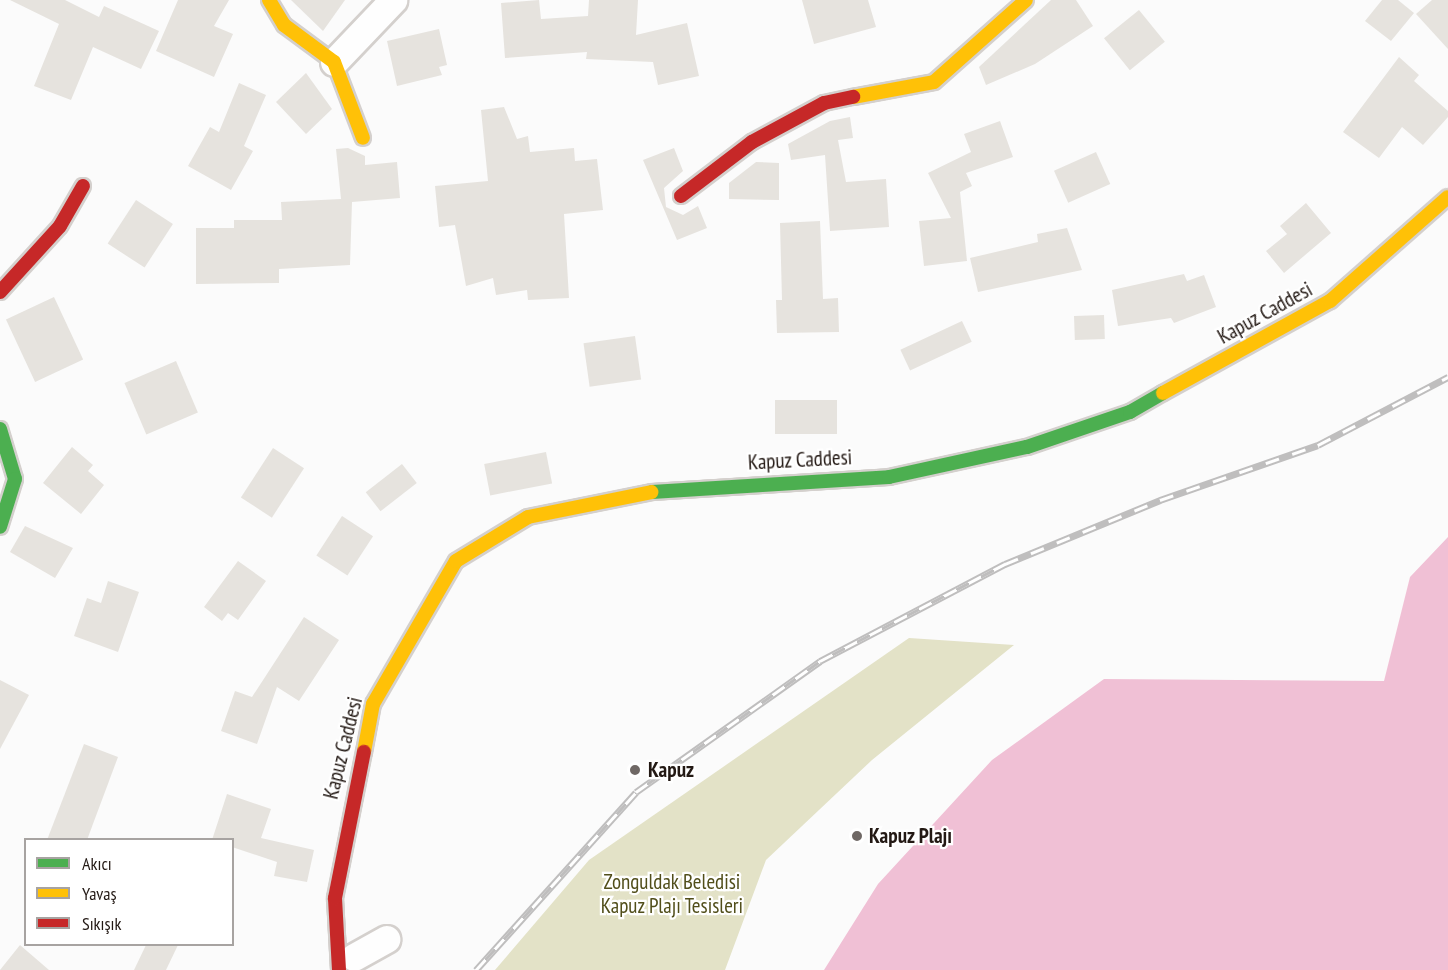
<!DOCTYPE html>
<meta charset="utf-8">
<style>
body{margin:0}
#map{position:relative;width:1448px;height:970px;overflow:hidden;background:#fbfbfb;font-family:"PT Sans Narrow",sans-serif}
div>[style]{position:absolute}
.green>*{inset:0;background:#e3e2c7}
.water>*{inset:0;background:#f0c0d5}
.building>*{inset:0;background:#e6e3de;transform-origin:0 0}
.roads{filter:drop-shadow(2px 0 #d4d0cd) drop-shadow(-2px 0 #d4d0cd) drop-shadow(0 2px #d4d0cd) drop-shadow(0 -2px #d4d0cd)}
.street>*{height:27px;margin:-13.5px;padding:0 13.5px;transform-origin:13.5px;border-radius:13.5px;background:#fefefe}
.fast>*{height:14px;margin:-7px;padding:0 7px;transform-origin:7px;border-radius:7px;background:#4caf50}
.slow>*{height:14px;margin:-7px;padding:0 7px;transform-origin:7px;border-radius:7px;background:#ffc107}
.jam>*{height:14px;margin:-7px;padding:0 7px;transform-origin:7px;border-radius:7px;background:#c62828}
.rail>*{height:7px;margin-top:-3.5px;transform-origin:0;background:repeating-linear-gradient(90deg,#fff 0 14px,#bfbebe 0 28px);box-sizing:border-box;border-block:2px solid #bfbebe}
.dots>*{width:16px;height:16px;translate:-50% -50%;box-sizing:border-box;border:3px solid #fff;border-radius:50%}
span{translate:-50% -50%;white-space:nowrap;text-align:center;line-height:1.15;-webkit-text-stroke:4.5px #fff;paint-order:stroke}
.street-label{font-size:21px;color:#231914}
.poi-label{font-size:21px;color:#231914;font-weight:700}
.left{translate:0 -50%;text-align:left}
.park-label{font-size:21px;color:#514e1a}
.legend{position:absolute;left:24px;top:838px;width:210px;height:108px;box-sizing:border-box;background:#fff;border:2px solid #a7a3a1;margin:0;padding:8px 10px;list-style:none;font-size:18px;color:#231914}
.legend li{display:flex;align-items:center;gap:12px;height:30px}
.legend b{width:30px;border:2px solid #a7a3a1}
</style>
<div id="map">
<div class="green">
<i style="clip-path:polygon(909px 638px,1014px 645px,872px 760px,766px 860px,725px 970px,495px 970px,589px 860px)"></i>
</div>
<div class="water">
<i style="clip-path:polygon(1448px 537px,1448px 970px,824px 970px,878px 884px,992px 760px,1104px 679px,1384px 681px,1410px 577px)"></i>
</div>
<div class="building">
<i style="clip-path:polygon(10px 0,65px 0,99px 17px,104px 6px,159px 31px,141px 69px,93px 47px,71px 100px,34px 86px,59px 24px)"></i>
<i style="clip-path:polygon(178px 0,229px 0,214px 26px,233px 34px,214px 77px,156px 51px)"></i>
<i style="clip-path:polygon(291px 0,345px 0,323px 31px)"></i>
<i style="clip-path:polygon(539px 0,541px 19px,588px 16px,589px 0,638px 0,636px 35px,687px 23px,699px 76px,658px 85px,653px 62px,586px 59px,587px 52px,505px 58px,501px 3px)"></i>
<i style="clip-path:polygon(802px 0,868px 0,876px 27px,814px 44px)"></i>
<i style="clip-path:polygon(1051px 0,1076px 0,1093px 26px,1035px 64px,986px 85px,979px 67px)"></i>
<i style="clip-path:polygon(1382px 0,1398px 0,1414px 13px,1391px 41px,1365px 21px)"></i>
<i style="clip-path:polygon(1432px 0,1448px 0,1448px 49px,1416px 14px)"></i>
<i style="left:1139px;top:10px;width:41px;height:45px;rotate:51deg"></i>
<i style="clip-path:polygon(439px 29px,447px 65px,439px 67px,442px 75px,397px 86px,387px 41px)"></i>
<i style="clip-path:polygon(1399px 57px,1419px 75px,1414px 81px,1448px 111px,1448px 117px,1423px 145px,1402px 127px,1379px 158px,1343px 132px)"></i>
<i style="clip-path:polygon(306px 73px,332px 109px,306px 134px,276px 102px)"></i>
<i style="clip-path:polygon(239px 83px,266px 95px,244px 146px,253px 151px,231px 190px,188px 166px,210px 127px,219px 132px)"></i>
<i style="clip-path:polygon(504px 107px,517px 139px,528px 136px,530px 152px,574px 148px,575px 161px,597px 159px,603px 210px,564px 214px,569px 298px,528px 300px,527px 290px,496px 295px,493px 278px,466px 286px,455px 225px,439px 227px,435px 186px,488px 181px,481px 110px)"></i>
<i style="clip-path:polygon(850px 117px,853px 138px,838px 140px,846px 182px,886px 179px,889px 227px,830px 231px,825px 155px,791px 160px,788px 144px,830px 121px)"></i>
<i style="clip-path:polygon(1000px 121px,1013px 157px,966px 173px,972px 186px,960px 192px,967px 261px,924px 266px,919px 221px,951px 218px,928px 173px,971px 152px,964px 134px)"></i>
<i style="clip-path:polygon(348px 148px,365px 156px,365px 165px,397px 162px,400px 198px,352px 202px,350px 265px,279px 269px,279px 283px,196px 284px,196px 228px,234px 228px,234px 220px,282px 220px,281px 202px,341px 199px,336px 149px)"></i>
<i style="clip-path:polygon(674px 148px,683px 171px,664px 188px,666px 207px,683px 215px,698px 206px,707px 228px,677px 240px,643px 160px)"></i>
<i style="left:1096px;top:152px;width:35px;height:46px;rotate:66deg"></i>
<i style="clip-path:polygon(756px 162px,779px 163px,779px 200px,729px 199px,729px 183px)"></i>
<i style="left:136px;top:200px;width:44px;height:52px;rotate:33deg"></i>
<i style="clip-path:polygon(1306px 203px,1331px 233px,1284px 273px,1266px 251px,1287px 234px,1280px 226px)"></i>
<i style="clip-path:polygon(820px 221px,823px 299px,838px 298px,839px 332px,777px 333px,776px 300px,782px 300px,780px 223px)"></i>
<i style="clip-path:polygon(1067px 228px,1082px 270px,978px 292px,970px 258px,1038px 242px,1037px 234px)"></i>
<i style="clip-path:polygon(1184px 274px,1187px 281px,1204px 275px,1216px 307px,1174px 323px,1171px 318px,1118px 326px,1112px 290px)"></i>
<i style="left:54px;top:297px;width:69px;height:53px;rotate:65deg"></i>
<i style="left:1104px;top:315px;width:24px;height:30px;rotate:88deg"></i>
<i style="left:962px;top:321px;width:23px;height:68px;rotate:65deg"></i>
<i style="left:635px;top:336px;width:44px;height:52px;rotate:82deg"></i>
<i style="left:176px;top:361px;width:56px;height:56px;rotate:67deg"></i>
<i style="left:775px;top:400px;width:62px;height:34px"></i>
<i style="clip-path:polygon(72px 447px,93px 465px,88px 471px,104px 485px,81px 514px,43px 483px)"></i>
<i style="left:273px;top:448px;width:37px;height:59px;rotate:33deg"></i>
<i style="left:546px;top:452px;width:32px;height:63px;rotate:79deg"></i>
<i style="left:402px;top:464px;width:24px;height:46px;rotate:52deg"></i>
<i style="left:342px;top:516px;width:37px;height:47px;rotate:33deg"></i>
<i style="clip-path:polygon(25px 526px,73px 548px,55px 578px,10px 552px)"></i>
<i style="clip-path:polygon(238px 561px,266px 581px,238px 620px,228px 613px,222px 621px,204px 607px)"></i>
<i style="clip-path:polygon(108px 581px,139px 592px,118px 652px,74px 636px,87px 598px,101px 603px)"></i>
<i style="clip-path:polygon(304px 617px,339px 640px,299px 701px,277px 687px,257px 744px,221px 731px,235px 691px,252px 697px)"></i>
<i style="clip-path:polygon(0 680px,29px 695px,0 749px)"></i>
<i style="clip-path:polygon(84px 744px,118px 757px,87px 840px,47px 840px)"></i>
<i style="clip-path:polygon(227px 794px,271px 809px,261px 838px,314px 850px,307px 882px,274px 876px,277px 862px,232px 847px,232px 840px,212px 840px)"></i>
<i style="clip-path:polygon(20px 945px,49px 970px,0 970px)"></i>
<i style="clip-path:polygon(146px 945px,178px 945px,166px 970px,134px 970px)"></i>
</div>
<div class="roads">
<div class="street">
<i style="left:334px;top:62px;width:86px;rotate:-46.4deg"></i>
<i style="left:354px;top:957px;width:37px;rotate:-29deg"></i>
</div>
<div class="fast">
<i style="left:0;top:429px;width:52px;rotate:73.3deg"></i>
<i style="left:15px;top:479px;width:50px;rotate:107.4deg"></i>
<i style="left:652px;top:492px;width:237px;rotate:-3.6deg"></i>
<i style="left:889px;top:477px;width:141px;rotate:-12.3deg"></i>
<i style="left:1027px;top:447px;width:109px;rotate:-18.8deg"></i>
<i style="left:1130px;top:412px;width:38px;rotate:-30deg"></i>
</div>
<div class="slow">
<i style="left:269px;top:0;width:29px;rotate:59deg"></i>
<i style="left:284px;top:25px;width:62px;rotate:36.5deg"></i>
<i style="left:334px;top:62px;width:81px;rotate:69.1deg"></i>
<i style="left:853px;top:97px;width:82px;rotate:-10.5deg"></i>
<i style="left:934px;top:82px;width:123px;rotate:-41.7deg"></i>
<i style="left:1163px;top:393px;width:191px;rotate:-28.9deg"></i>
<i style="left:1330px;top:301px;width:157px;rotate:-41.4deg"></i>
<i style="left:364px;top:752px;width:49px;rotate:-79.4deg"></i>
<i style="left:373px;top:704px;width:165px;rotate:-59.9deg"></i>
<i style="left:456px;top:561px;width:84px;rotate:-31.4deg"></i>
<i style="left:528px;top:517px;width:126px;rotate:-11.4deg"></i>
</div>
<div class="jam">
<i style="left:681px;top:196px;width:89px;rotate:-37.3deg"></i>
<i style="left:752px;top:142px;width:82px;rotate:-28.4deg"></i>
<i style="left:824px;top:103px;width:30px;rotate:-12deg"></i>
<i style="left:0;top:292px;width:89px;rotate:-47.7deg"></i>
<i style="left:60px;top:226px;width:46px;rotate:-60.1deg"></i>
<i style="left:339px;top:970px;width:72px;rotate:-93.2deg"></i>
<i style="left:335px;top:898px;width:149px;rotate:-78.8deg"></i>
</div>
</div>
<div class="rail">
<i style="left:476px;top:970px;width:239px;rotate:-48deg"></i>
<i style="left:636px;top:792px;width:226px;rotate:-35.4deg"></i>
<i style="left:820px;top:661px;width:209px;rotate:-27.7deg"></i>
<i style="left:1005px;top:564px;width:168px;rotate:-22.4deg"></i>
<i style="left:1160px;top:500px;width:167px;rotate:-19.2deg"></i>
<i style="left:1318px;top:445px;width:147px;rotate:-27.6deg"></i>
</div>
<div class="dots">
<i style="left:635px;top:770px;background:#6f6865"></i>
<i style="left:857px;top:836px;background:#6f6865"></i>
</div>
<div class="street-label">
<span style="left:1265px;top:313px;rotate:-29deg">Kapuz Caddesi</span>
<span style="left:800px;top:460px;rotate:-3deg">Kapuz Caddesi</span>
<span style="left:343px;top:748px;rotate:-76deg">Kapuz Caddesi</span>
</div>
<div class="poi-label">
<span class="left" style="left:648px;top:770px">Kapuz</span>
<span class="left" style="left:869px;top:836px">Kapuz Plajı</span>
</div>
<div class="park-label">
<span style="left:672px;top:894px">Zonguldak Beledisi<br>Kapuz Plajı Tesisleri</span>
</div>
<ul class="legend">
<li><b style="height:8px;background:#4caf50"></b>Akıcı</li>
<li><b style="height:8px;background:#ffc107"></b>Yavaş</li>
<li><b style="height:8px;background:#c62828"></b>Sıkışık</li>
</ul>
</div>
